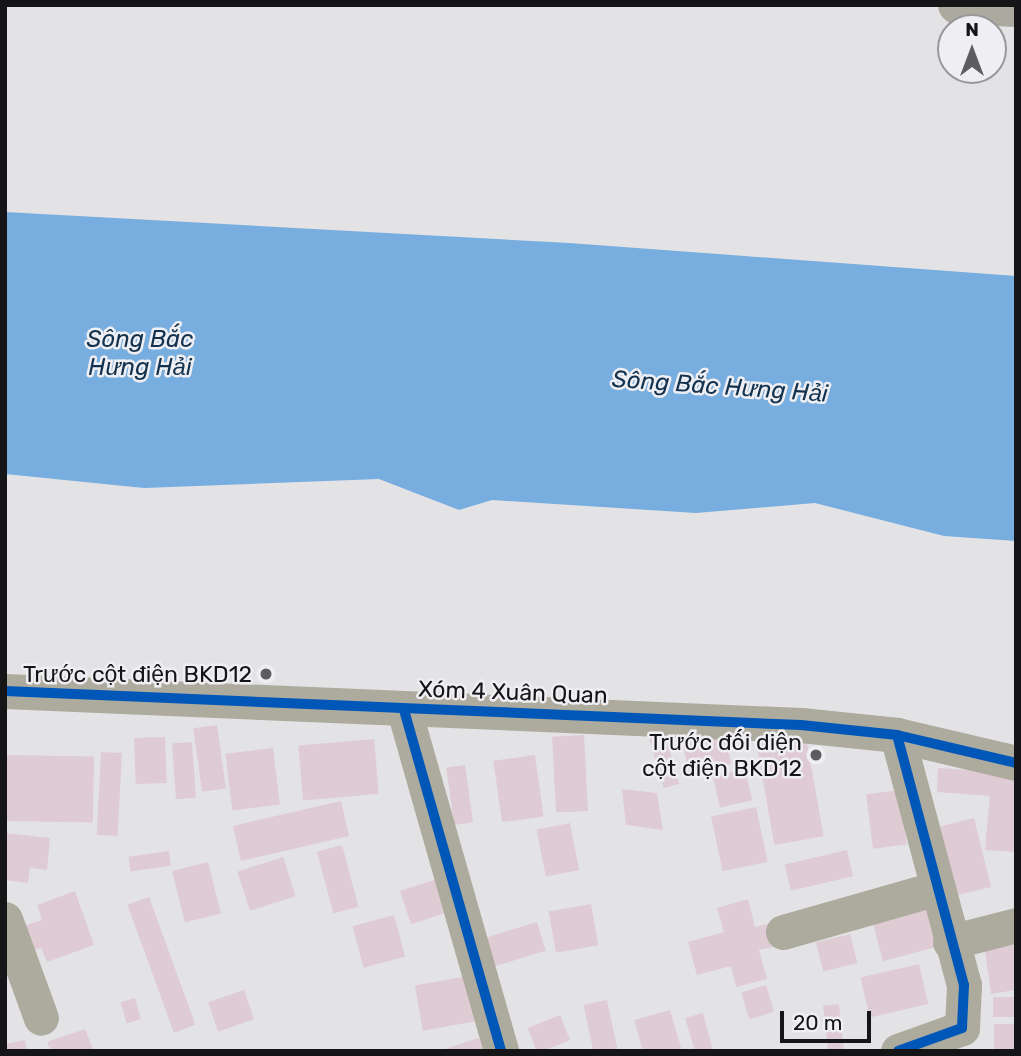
<!DOCTYPE html>
<meta charset="utf-8">
<style>
body{margin:0}
#map{position:relative;width:1021px;height:1056px;overflow:hidden;background:#e3e3e5;font-family:Rubik,sans-serif}
div>[style]{position:absolute}
.water>*{inset:0;background:#78addf}
.building>*{inset:0;background:#dfcbd3;transform-origin:0 0}
.street>*{height:35px;margin:-17.5px;padding:0 17.5px;transform-origin:17.5px;border-radius:17.5px;background:#adaa9e}
.secondary>*{height:38px;margin:-19px;padding:0 19px;transform-origin:19px;border-radius:19px;background:#aca99e}
.cycleway>*{height:10px;margin:-5px;padding:0 5px;transform-origin:5px;border-radius:5px;background:#0057b8}
.dots>*{width:19px;height:19px;translate:-50% -50%;box-sizing:border-box;border:4px solid #efeff3;border-radius:50%}
span{translate:-50% -50%;white-space:nowrap;text-align:center;line-height:1.15;-webkit-text-stroke:5px #efeff3;paint-order:stroke}
.poi-label{font-size:23px;color:#151517}
.right{translate:-100% -50%;text-align:right}
.street-label{font-size:23px;color:#151517}
.water-label{font-size:24px;color:#12324f;font-style:italic}
.frame{position:absolute;inset:0;border:7px solid #151517;pointer-events:none}
.north{position:absolute;left:937px;top:14px;width:70px;height:70px;box-sizing:border-box;background:#efeff3;border:2px solid #98989b;border-radius:50%;rotate:0deg;font-size:19px;font-weight:700;line-height:28px;text-align:center;color:#151517}
.north::after{content:'';display:block;margin:auto;width:24px;height:32px;background:#5d5d5f;clip-path:polygon(50% 0,100% 100%,50% 72%,0 100%)}
.scale{position:absolute;left:780px;top:1011px;width:91px;height:32px;box-sizing:border-box;border:4px solid #151517;border-top:0;padding-left:9px;font-size:21px;line-height:24px;white-space:nowrap;color:#151517;-webkit-text-stroke:5px #efeff3;paint-order:stroke}
</style>
<div id="map">
<div class="water">
<i style="clip-path:polygon(5px 212px,569px 243px,1016px 276px,1016px 541px,944px 536px,815px 503px,696px 513px,492px 500px,459px 510px,379px 479px,144px 488px,5px 474px)"></i>
</div>
<div class="building">
<i style="left:217px;top:725px;width:64px;height:24px;rotate:82deg"></i>
<i style="left:723px;top:728px;width:37px;height:43px;rotate:77deg"></i>
<i style="left:664px;top:731px;width:55px;height:16px;rotate:74deg"></i>
<i style="left:805px;top:731px;width:107px;height:50px;rotate:80deg"></i>
<i style="left:584px;top:735px;width:76px;height:32px;rotate:87deg"></i>
<i style="left:165px;top:737px;width:46px;height:31px;rotate:88deg"></i>
<i style="left:374px;top:739px;width:55px;height:76px;rotate:85deg"></i>
<i style="left:192px;top:742px;width:56px;height:20px;rotate:86deg"></i>
<i style="left:273px;top:748px;width:57px;height:48px;rotate:83deg"></i>
<i style="left:101px;top:752px;width:21px;height:83px;rotate:3deg"></i>
<i style="left:5px;top:755px;width:89px;height:66px;rotate:1deg"></i>
<i style="left:535px;top:755px;width:62px;height:42px;rotate:82deg"></i>
<i style="left:465px;top:765px;width:58px;height:19px;rotate:82deg"></i>
<i style="clip-path:polygon(938px 768px,1016px 773px,1016px 852px,985px 850px,990px 796px,937px 792px)"></i>
<i style="left:745px;top:769px;width:32px;height:33px;rotate:77deg"></i>
<i style="clip-path:polygon(622px 789px,657px 793px,663px 830px,626px 825px)"></i>
<i style="left:900px;top:790px;width:55px;height:34px;rotate:83deg"></i>
<i style="left:341px;top:801px;width:36px;height:111px;rotate:77deg"></i>
<i style="left:756px;top:807px;width:56px;height:46px;rotate:78deg"></i>
<i style="left:974px;top:818px;width:71px;height:35px;rotate:76deg"></i>
<i style="left:570px;top:823px;width:48px;height:34px;rotate:79deg"></i>
<i style="clip-path:polygon(5px 833px,50px 838px,47px 870px,30px 868px,28px 883px,5px 880px)"></i>
<i style="left:342px;top:845px;width:64px;height:26px;rotate:75deg"></i>
<i style="left:847px;top:850px;width:27px;height:64px;rotate:77deg"></i>
<i style="left:169px;top:851px;width:15px;height:41px;rotate:82deg"></i>
<i style="left:283px;top:857px;width:41px;height:48px;rotate:72deg"></i>
<i style="left:208px;top:862px;width:53px;height:37px;rotate:76deg"></i>
<i style="left:440px;top:878px;width:35px;height:42px;rotate:72deg"></i>
<i style="clip-path:polygon(75px 891px,94px 945px,47px 962px,41px 948px,30px 952px,20px 927px,42px 920px,37px 905px)"></i>
<i style="left:149px;top:897px;width:136px;height:23px;rotate:70deg"></i>
<i style="clip-path:polygon(748px 899px,755px 927px,771px 923px,778px 946px,759px 950px,767px 979px,736px 987px,731px 966px,697px 975px,688px 942px,724px 932px,717px 908px)"></i>
<i style="left:930px;top:901px;width:46px;height:61px;rotate:75deg"></i>
<i style="left:591px;top:904px;width:42px;height:43px;rotate:80deg"></i>
<i style="left:394px;top:915px;width:43px;height:43px;rotate:75deg"></i>
<i style="left:537px;top:922px;width:30px;height:57px;rotate:73deg"></i>
<i style="clip-path:polygon(1016px 931px,1016px 990px,991px 994px,983px 936px)"></i>
<i style="left:850px;top:934px;width:30px;height:35px;rotate:76deg"></i>
<i style="left:919px;top:964px;width:41px;height:60px;rotate:77deg"></i>
<i style="left:468px;top:976px;width:46px;height:54px;rotate:80deg"></i>
<i style="left:766px;top:985px;width:28px;height:26px;rotate:73deg"></i>
<i style="left:244px;top:990px;width:31px;height:38px;rotate:71deg"></i>
<i style="left:1016px;top:997px;width:20px;height:23px;rotate:90deg"></i>
<i style="left:135px;top:998px;width:22px;height:15px;rotate:74deg"></i>
<i style="left:607px;top:1000px;width:52px;height:24px;rotate:78deg"></i>
<i style="left:839px;top:1004px;width:47px;height:16px;rotate:84deg"></i>
<i style="clip-path:polygon(670px 1010px,682px 1051px,643px 1051px,634px 1020px)"></i>
<i style="clip-path:polygon(703px 1013px,713px 1051px,695px 1051px,685px 1018px)"></i>
<i style="left:560px;top:1015px;width:27px;height:35px;rotate:68deg"></i>
<i style="left:1016px;top:1024px;width:27px;height:22px;rotate:90deg"></i>
<i style="clip-path:polygon(85px 1029px,94px 1051px,51px 1051px,47px 1042px)"></i>
<i style="clip-path:polygon(479px 1038px,483px 1051px,442px 1051px,442px 1050px)"></i>
<i style="clip-path:polygon(25px 1040px,27px 1051px,5px 1051px,5px 1044px)"></i>
</div>
<div class="street">
<i style="left:5px;top:691px;width:797px;rotate:2.45deg"></i>
<i style="left:801px;top:725px;width:97px;rotate:5.9deg"></i>
<i style="left:897px;top:735px;width:122px;rotate:13.2deg"></i>
<i style="left:404px;top:710px;width:355px;rotate:74.1deg"></i>
<i style="left:897px;top:735px;width:259px;rotate:75deg"></i>
<i style="left:964px;top:985px;width:43px;rotate:92.7deg"></i>
<i style="left:962px;top:1028px;width:68px;rotate:160.2deg"></i>
<i style="left:5px;top:919px;width:105px;rotate:70deg"></i>
<i style="left:783px;top:932px;width:157px;rotate:-15.9deg"></i>
<i style="left:950px;top:942px;width:68px;rotate:-14.4deg"></i>
</div>
<div class="secondary">
<i style="left:957px;top:5px;width:59px;rotate:2.9deg"></i>
</div>
<div class="cycleway">
<i style="left:5px;top:691px;width:797px;rotate:2.45deg"></i>
<i style="left:801px;top:725px;width:97px;rotate:5.9deg"></i>
<i style="left:897px;top:735px;width:122px;rotate:13.2deg"></i>
<i style="left:404px;top:710px;width:355px;rotate:74.1deg"></i>
<i style="left:897px;top:735px;width:259px;rotate:75deg"></i>
<i style="left:964px;top:985px;width:43px;rotate:92.7deg"></i>
<i style="left:962px;top:1028px;width:68px;rotate:160.2deg"></i>
</div>
<div class="dots">
<i style="left:266px;top:674px;background:#5d5d5f"></i>
<i style="left:816px;top:755px;background:#5d5d5f"></i>
</div>
<div class="poi-label">
<span class="right" style="left:252px;top:674px">Trước cột điện BKD12</span>
<span class="right" style="left:802px;top:755px">Trước đối diện<br>cột điện BKD12</span>
</div>
<div class="street-label">
<span style="left:513px;top:692px;rotate:2deg">Xóm 4 Xuân Quan</span>
</div>
<div class="water-label">
<span style="left:140px;top:354px">Sông Bắc<br>Hưng Hải</span>
<span style="left:720px;top:387px;rotate:4deg">Sông Bắc Hưng Hải</span>
</div>
<div class="frame"></div>
<div class="north">N</div>
<div class="scale">20 m</div>
</div>
